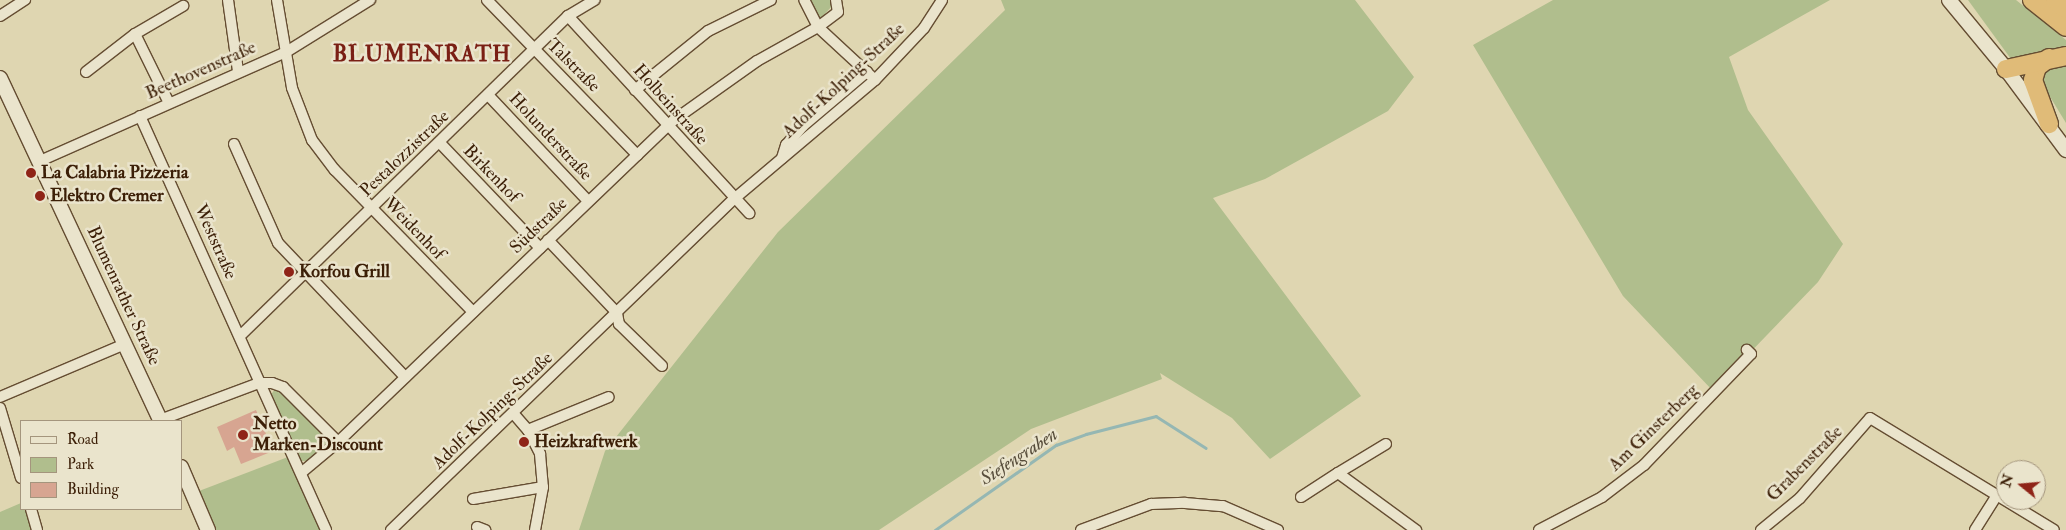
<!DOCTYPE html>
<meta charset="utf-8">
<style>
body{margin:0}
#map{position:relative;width:2066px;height:530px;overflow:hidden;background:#dfd6b1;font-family:"IM FELL Double Pica",serif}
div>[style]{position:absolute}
.green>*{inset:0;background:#b0be8d}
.stream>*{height:2.5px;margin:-1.25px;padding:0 1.25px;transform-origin:1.25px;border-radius:1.25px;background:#95b7b3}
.building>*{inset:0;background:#d7a591}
.roads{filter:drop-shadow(1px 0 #654d32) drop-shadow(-1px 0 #654d32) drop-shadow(0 1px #654d32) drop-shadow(0 -1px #654d32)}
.street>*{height:10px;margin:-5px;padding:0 5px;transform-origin:5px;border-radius:5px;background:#eae4cc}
.secondary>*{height:14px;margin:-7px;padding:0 7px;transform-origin:7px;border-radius:7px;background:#eae4cc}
.highway>*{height:18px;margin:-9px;padding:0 9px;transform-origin:9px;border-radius:9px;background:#e0bb78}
.dots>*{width:14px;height:14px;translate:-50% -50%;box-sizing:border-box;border:2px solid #eae4cc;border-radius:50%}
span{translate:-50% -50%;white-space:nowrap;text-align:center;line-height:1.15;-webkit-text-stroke:5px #eae4cc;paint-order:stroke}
.street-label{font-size:18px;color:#3c1f07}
.poi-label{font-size:18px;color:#3c1f07;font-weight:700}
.left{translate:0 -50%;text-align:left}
.water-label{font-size:19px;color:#574d3b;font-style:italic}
.district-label{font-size:22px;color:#7a1f14;font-weight:700;letter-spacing:1px}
.legend{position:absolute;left:20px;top:420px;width:162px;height:90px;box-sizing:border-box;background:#eae4cc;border:1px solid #a4957d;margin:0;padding:6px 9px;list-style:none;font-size:15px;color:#3c1f07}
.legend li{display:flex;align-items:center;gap:10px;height:25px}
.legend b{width:25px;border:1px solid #a4957d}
.north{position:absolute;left:1996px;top:460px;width:50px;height:50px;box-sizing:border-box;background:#eae4cc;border:1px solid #a4957d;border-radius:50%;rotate:287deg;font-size:14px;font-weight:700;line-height:20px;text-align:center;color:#3c1f07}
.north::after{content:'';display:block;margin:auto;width:18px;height:22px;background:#8f2418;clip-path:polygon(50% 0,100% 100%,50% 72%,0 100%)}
</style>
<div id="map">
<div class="green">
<i style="clip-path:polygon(809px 0,832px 0,835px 3px,817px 22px)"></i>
<i style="clip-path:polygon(1001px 0,1355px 0,1414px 77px,1388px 111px,1265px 179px,1213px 198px,1361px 396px,1270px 459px,1232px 418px,1160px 373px,1162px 379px,1031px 429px,879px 530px,579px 530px,605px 451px,778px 232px,1005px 10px)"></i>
<i style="clip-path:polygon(1553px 0,1830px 0,1729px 57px,1748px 110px,1843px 244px,1818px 282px,1713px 391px,1623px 296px,1473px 45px)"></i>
<i style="clip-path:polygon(1968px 0,2016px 0,2066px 40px,2066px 49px,2011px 59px)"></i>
<i style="clip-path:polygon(2066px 60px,2066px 123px,2038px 77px,2046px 65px)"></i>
<i style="clip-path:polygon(275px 389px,282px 390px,329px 441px,309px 461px,301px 461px,270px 396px)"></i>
<i style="clip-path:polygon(288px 457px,322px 530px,216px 530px,199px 491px)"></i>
<i style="clip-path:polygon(21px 503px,21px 509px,28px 509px,34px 530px,0 530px,0 512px)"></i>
</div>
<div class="stream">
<i style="left:935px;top:530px;width:148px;rotate:-35.1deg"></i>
<i style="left:1056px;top:445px;width:32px;rotate:-20deg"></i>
<i style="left:1086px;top:434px;width:72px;rotate:-14.4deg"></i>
<i style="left:1156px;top:416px;width:59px;rotate:32.6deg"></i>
</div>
<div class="building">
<i style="clip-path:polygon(256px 410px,273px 451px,241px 464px,234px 447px,227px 451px,217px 427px)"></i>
</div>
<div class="roads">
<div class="street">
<i style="left:228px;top:0;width:72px;rotate:82deg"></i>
<i style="left:277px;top:0;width:89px;rotate:80.3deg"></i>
<i style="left:292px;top:88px;width:56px;rotate:69deg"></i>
<i style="left:312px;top:140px;width:38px;rotate:53deg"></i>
<i style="left:335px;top:170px;width:198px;rotate:45.8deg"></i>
<i style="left:487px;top:0;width:216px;rotate:45.9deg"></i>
<i style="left:836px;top:0;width:12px;rotate:81deg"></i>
<i style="left:838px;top:12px;width:25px;rotate:143deg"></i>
<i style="left:818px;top:27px;width:72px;rotate:42.8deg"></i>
<i style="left:0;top:16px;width:30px;rotate:-33deg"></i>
<i style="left:568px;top:16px;width:268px;rotate:47.4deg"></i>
<i style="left:86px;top:72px;width:62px;rotate:-37.8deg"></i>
<i style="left:635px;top:90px;width:94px;rotate:-38.9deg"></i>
<i style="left:708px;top:31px;width:70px;rotate:-26.2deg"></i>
<i style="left:489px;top:96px;width:144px;rotate:46.7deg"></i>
<i style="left:169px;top:103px;width:77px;rotate:-116.2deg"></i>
<i style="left:135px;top:34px;width:56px;rotate:-30.3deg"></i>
<i style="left:140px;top:116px;width:454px;rotate:65.8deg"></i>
<i style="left:440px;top:143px;width:145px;rotate:46.4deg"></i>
<i style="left:234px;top:144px;width:108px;rotate:66deg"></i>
<i style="left:278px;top:243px;width:185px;rotate:46.5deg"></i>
<i style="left:782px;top:158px;width:14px;rotate:-73deg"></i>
<i style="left:786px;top:145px;width:25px;rotate:-48deg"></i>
<i style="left:803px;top:126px;width:84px;rotate:-40.2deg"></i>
<i style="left:40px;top:161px;width:269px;rotate:-23.9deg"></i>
<i style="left:286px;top:52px;width:99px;rotate:-31.8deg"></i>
<i style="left:548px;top:240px;width:100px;rotate:46.6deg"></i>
<i style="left:617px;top:313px;width:11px;rotate:80deg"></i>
<i style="left:619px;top:324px;width:60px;rotate:44.3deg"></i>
<i style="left:240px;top:336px;width:458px;rotate:-44.3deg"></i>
<i style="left:568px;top:16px;width:31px;rotate:-31deg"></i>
<i style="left:0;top:397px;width:136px;rotate:-23deg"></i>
<i style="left:0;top:408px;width:73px;rotate:73.3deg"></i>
<i style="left:513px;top:413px;width:23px;rotate:49deg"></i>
<i style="left:528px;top:430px;width:27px;rotate:63deg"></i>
<i style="left:540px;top:454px;width:33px;rotate:85deg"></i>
<i style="left:543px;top:487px;width:44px;rotate:100.5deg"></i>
<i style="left:160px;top:420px;width:106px;rotate:-20.5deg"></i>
<i style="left:259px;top:383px;width:13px"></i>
<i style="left:272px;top:383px;width:12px;rotate:20deg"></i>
<i style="left:283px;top:387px;width:78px;rotate:45deg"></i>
<i style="left:528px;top:430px;width:87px;rotate:-22.2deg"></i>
<i style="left:301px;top:473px;width:48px;rotate:-40deg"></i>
<i style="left:338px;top:442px;width:465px;rotate:-43.8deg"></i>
<i style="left:674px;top:120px;width:102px;rotate:-35.4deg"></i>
<i style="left:757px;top:61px;width:70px;rotate:-29.1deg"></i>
<i style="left:818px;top:27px;width:30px;rotate:-117deg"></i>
<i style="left:1338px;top:473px;width:56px;rotate:-31.1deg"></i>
<i style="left:1301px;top:497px;width:44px;rotate:-33deg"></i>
<i style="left:1338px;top:473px;width:97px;rotate:36.2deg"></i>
<i style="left:473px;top:499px;width:71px;rotate:-9.7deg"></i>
<i style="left:31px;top:509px;width:22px;rotate:74deg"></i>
<i style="left:477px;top:527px;width:9px;rotate:21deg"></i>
<i style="left:391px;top:530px;width:477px;rotate:-44deg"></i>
<i style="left:734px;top:199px;width:185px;rotate:-40.2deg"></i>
<i style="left:875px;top:80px;width:71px;rotate:-46.7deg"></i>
<i style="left:924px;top:28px;width:33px;rotate:-57deg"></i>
<i style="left:1081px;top:530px;width:75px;rotate:-20.4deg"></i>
<i style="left:1151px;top:504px;width:34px;rotate:-2deg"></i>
<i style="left:1185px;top:503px;width:38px;rotate:5deg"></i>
<i style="left:1223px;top:506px;width:60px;rotate:23.6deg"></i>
<i style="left:1539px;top:530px;width:71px;rotate:-27.6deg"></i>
<i style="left:1602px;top:497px;width:53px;rotate:-37.3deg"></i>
<i style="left:1644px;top:465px;width:154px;rotate:-46.1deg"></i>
<i style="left:1751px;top:354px;width:6px;rotate:-135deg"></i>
<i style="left:1761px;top:530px;width:50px;rotate:-39.4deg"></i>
<i style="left:1800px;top:498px;width:106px;rotate:-48.8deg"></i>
<i style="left:1870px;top:418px;width:215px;rotate:31.3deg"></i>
<i style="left:1975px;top:530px;width:41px;rotate:-57.8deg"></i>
</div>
<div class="secondary">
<i style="left:1949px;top:0;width:89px;rotate:50.4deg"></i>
<i style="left:2006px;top:69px;width:101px;rotate:53.5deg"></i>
<i style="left:0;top:78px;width:379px;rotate:64.9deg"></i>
<i style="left:181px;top:467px;width:69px;rotate:66.8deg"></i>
</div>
<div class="highway">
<i style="left:2032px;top:0;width:43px;rotate:38.5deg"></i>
<i style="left:2055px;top:0;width:14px;rotate:39deg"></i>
<i style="left:2049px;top:58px;width:15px;rotate:143deg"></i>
<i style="left:2037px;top:67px;width:14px;rotate:107deg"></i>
<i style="left:2033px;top:80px;width:47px;rotate:70deg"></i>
<i style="left:2006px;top:69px;width:61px;rotate:-12.2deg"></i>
</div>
</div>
<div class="dots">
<i style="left:31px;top:173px;background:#8f2418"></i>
<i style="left:40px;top:196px;background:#8f2418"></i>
<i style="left:289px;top:272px;background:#8f2418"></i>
<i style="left:243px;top:435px;background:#8f2418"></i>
<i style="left:524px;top:442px;background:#8f2418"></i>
</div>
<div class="street-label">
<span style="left:573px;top:66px;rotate:45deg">Talstraße</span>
<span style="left:201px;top:71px;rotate:-24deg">Beethovenstraße</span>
<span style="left:844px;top:81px;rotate:-43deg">Adolf-Kolping-Straße</span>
<span style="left:670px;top:105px;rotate:48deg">Holbeinstraße</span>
<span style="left:550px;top:137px;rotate:47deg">Holunderstraße</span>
<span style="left:405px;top:154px;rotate:-44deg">Pestalozzistraße</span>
<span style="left:491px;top:174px;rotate:46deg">Birkenhof</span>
<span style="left:539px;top:226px;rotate:-44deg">Südstraße</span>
<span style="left:414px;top:229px;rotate:46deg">Weidenhof</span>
<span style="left:215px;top:242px;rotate:66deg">Weststraße</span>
<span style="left:123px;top:296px;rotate:65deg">Blumenrather Straße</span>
<span style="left:493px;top:411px;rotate:-44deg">Adolf-Kolping-Straße</span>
<span style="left:1654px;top:428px;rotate:-44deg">Am Ginsterberg</span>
<span style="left:1805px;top:464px;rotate:-45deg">Grabenstraße</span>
</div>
<div class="poi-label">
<span class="left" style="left:41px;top:173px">La Calabria Pizzeria</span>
<span class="left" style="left:50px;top:196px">Elektro Cremer</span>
<span class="left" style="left:299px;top:272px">Korfou Grill</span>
<span class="left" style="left:253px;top:435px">Netto<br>Marken-Discount</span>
<span class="left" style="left:534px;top:442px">Heizkraftwerk</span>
</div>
<div class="water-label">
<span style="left:1019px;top:457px;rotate:-33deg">Siefengraben</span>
</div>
<div class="district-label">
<span style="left:422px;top:55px">BLUMENRATH</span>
</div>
<ul class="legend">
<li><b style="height:6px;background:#eae4cc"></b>Road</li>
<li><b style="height:14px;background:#b0be8d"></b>Park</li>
<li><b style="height:14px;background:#d7a591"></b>Building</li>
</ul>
<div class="north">N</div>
</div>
